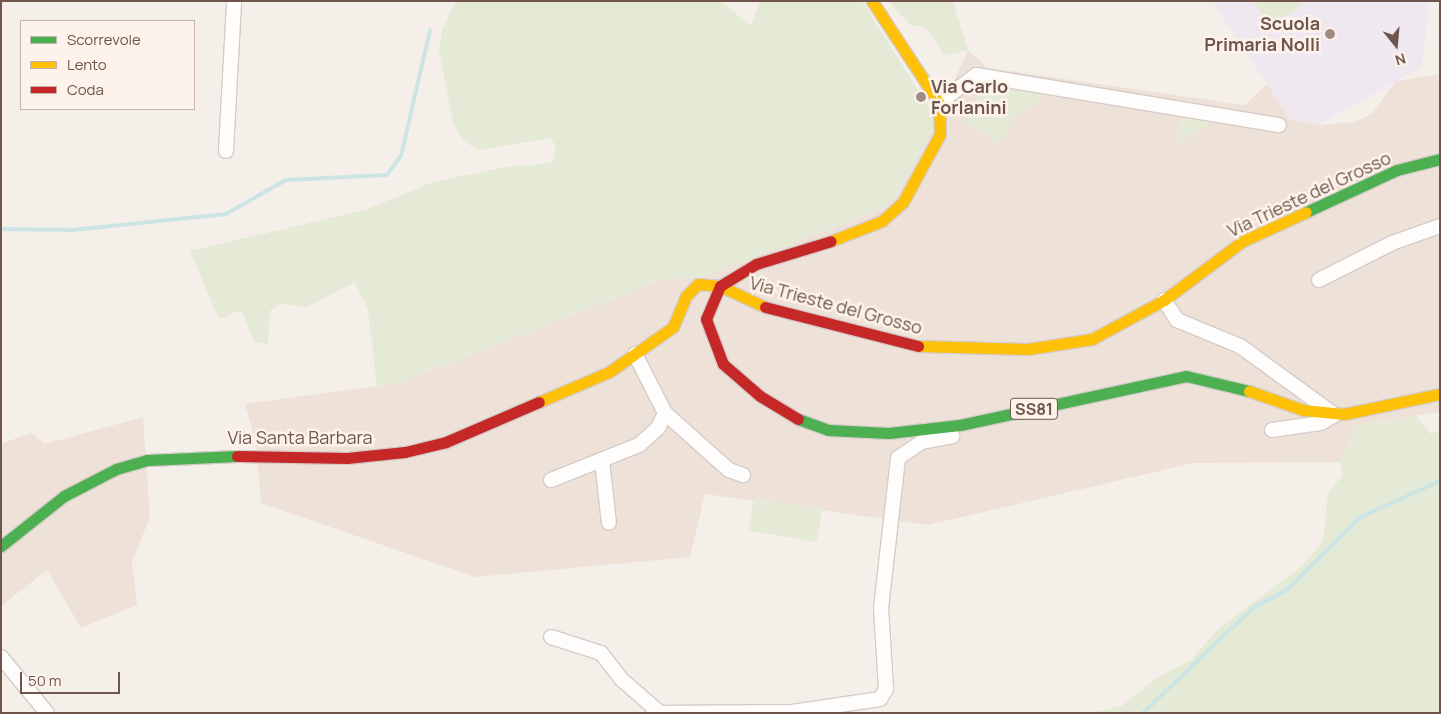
<!DOCTYPE html>
<style>
body{margin:0}
#map{position:relative;width:1441px;height:714px;overflow:hidden;background:#f5efea;font-family:Manrope,sans-serif}
div>[style]{position:absolute}
.residential>*{inset:0;background:#eee1d8}
.education>*{inset:0;background:#f0e8f1}
.green>*{inset:0;background:#e4ead6;transform-origin:0 0}
.stream>*{height:4px;margin:-2px;padding:0 2px;transform-origin:2px;border-radius:2px;background:#cce5e4}
.roads{filter:drop-shadow(1px 0 #d4ccc8) drop-shadow(-1px 0 #d4ccc8) drop-shadow(0 1px #d4ccc8) drop-shadow(0 -1px #d4ccc8)}
.street>*{height:14px;margin:-7px;padding:0 7px;transform-origin:7px;border-radius:7px;background:#fefdfc}
.fast>*{height:11px;margin:-5.5px;padding:0 5.5px;transform-origin:5.5px;border-radius:5.5px;background:#4caf50}
.slow>*{height:11px;margin:-5.5px;padding:0 5.5px;transform-origin:5.5px;border-radius:5.5px;background:#ffc107}
.jam>*{height:11px;margin:-5.5px;padding:0 5.5px;transform-origin:5.5px;border-radius:5.5px;background:#c62828}
.dots>*{width:14px;height:14px;translate:-50% -50%;box-sizing:border-box;border:2px solid #fdf3eb;border-radius:50%}
span{translate:-50% -50%;white-space:nowrap;text-align:center;line-height:1.15;-webkit-text-stroke:5px #fdf3eb;paint-order:stroke}
.shield-label span{padding:1px 4px;background:#fdf3eb;border:1px solid;border-radius:4px;-webkit-text-stroke-width:0}
.shield-label{font-size:16px;color:#70554d;font-weight:700}
.poi-label{font-size:18px;color:#70554d;font-weight:700}
.right{translate:-100% -50%;text-align:right}
.left{translate:0 -50%;text-align:left}
.street-label{font-size:18px;color:#70554d}
.frame{position:absolute;inset:0;border:2px solid #70554d;pointer-events:none}
.legend{position:absolute;left:20px;top:20px;width:175px;height:90px;box-sizing:border-box;background:#fdf3eb;border:1px solid #c5b4ac;margin:0;padding:6px 9px;list-style:none;font-size:15px;color:#70554d}
.legend li{display:flex;align-items:center;gap:10px;height:25px}
.legend b{width:25px;border:1px solid #c5b4ac}
.north{position:absolute;left:1371px;top:20px;width:50px;height:50px;-webkit-text-stroke:4px #fdf3eb;paint-order:stroke;rotate:163deg;font-size:14px;font-weight:700;line-height:20px;text-align:center;color:#70554d}
.north::after{content:'';display:block;margin:auto;width:18px;height:22px;background:#70554d;clip-path:polygon(50% 0,100% 100%,50% 72%,0 100%)}
.scale{position:absolute;left:20px;top:672px;width:100px;height:22px;box-sizing:border-box;border:2px solid #70554d;border-top:0;padding-left:6px;font-size:15px;line-height:18px;white-space:nowrap;color:#70554d;-webkit-text-stroke:4px #fdf3eb;paint-order:stroke}
</style>
<div id="map">
<div class="residential">
<i style="clip-path:polygon(968px 50px,988px 68px,1236px 104px,1245px 105px,1267px 84px,1290px 119px,1318px 125px,1355px 122px,1371px 114px,1396px 81px,1440px 74px,1440px 412px,1357px 425px,1340px 462px,1193px 463px,928px 525px,705px 494px,690px 557px,475px 577px,261px 503px,256px 444px,245px 404px,399px 383px,660px 280px,698px 278px,932px 131px)"></i>
<i style="clip-path:polygon(143px 417px,150px 517px,132px 562px,137px 605px,81px 628px,47px 570px,1px 606px,1px 444px,31px 433px,45px 444px)"></i>
</div>
<div class="education">
<i style="clip-path:polygon(1212px 1px,1430px 1px,1422px 67px,1318px 125px,1290px 119px)"></i>
</div>
<div class="green">
<i style="clip-path:polygon(456px 1px,720px 1px,751px 26px,760px 1px,862px 1px,937px 120px,900px 190px,881px 210px,698px 278px,660px 280px,399px 383px,377px 386px,368px 310px,355px 282px,305px 308px,282px 303px,270px 311px,268px 344px,254px 342px,241px 310px,219px 319px,190px 251px,368px 209px,433px 182px,505px 167px,552px 163px,556px 148px,551px 138px,477px 150px,463px 140px,453px 123px,439px 50px,442px 30px)"></i>
<i style="clip-path:polygon(888px 1px,953px 1px,968px 50px,945px 56px,925px 27px,911px 25px)"></i>
<i style="clip-path:polygon(1254px 1px,1300px 1px,1303px 6px,1268px 26px)"></i>
<i style="clip-path:polygon(987px 80px,1053px 90px,1014px 118px,999px 144px,963px 121px)"></i>
<i style="clip-path:polygon(1185px 111px,1211px 116px,1208px 127px,1173px 145px)"></i>
<i style="clip-path:polygon(1416px 416px,1431px 434px,1440px 430px,1440px 713px,1094px 712px,1122px 706px,1155px 679px,1191px 660px,1219px 628px,1303px 565px,1323px 541px,1328px 493px,1342px 476px,1340px 462px,1357px 425px)"></i>
<i style="left:754px;top:498px;width:69px;height:33px;rotate:9deg"></i>
</div>
<div class="stream">
<i style="left:1px;top:229px;width:72px;rotate:0.8deg"></i>
<i style="left:73px;top:230px;width:154px;rotate:-6deg"></i>
<i style="left:226px;top:214px;width:69px;rotate:-29.5deg"></i>
<i style="left:286px;top:180px;width:101px;rotate:-2.8deg"></i>
<i style="left:387px;top:175px;width:24px;rotate:-54deg"></i>
<i style="left:401px;top:156px;width:129px;rotate:-77deg"></i>
<i style="left:1143px;top:713px;width:152px;rotate:-43.7deg"></i>
<i style="left:1253px;top:608px;width:40px;rotate:-28deg"></i>
<i style="left:1288px;top:589px;width:100px;rotate:-45deg"></i>
<i style="left:1359px;top:518px;width:89px;rotate:-24.6deg"></i>
</div>
<div class="roads">
<div class="street">
<i style="left:939px;top:103px;width:46px;rotate:-37.1deg"></i>
<i style="left:976px;top:75px;width:307px;rotate:9.4deg"></i>
<i style="left:226px;top:151px;width:150px;rotate:-86.9deg"></i>
<i style="left:1319px;top:280px;width:82px;rotate:-26.9deg"></i>
<i style="left:1392px;top:243px;width:51px;rotate:-19.5deg"></i>
<i style="left:1164px;top:300px;width:24px;rotate:57deg"></i>
<i style="left:1177px;top:320px;width:68px;rotate:22.4deg"></i>
<i style="left:1240px;top:346px;width:112px;rotate:36deg"></i>
<i style="left:635px;top:354px;width:66px;rotate:63deg"></i>
<i style="left:665px;top:413px;width:86px;rotate:41.7deg"></i>
<i style="left:729px;top:470px;width:15px;rotate:20deg"></i>
<i style="left:1272px;top:430px;width:49px;rotate:-8.1deg"></i>
<i style="left:1321px;top:423px;width:16px;rotate:-30deg"></i>
<i style="left:602px;top:460px;width:63px;rotate:83.7deg"></i>
<i style="left:551px;top:480px;width:95px;rotate:-21.7deg"></i>
<i style="left:639px;top:445px;width:25px;rotate:-42deg"></i>
<i style="left:658px;top:428px;width:17px;rotate:-65deg"></i>
<i style="left:551px;top:637px;width:52px;rotate:17.7deg"></i>
<i style="left:601px;top:653px;width:33px;rotate:52deg"></i>
<i style="left:621px;top:679px;width:50px;rotate:41deg"></i>
<i style="left:1px;top:657px;width:72px;rotate:50.6deg"></i>
<i style="left:653px;top:713px;width:139px;rotate:-0.4deg"></i>
<i style="left:792px;top:712px;width:89px;rotate:-8.4deg"></i>
<i style="left:880px;top:699px;width:12px;rotate:-59deg"></i>
<i style="left:886px;top:689px;width:81px;rotate:-93.5deg"></i>
<i style="left:881px;top:608px;width:151px;rotate:-83.5deg"></i>
<i style="left:898px;top:458px;width:29px;rotate:-34deg"></i>
<i style="left:922px;top:442px;width:31px;rotate:-11deg"></i>
</div>
<div class="fast">
<i style="left:1306px;top:212px;width:100px;rotate:-24.8deg"></i>
<i style="left:1397px;top:170px;width:44px;rotate:-14.3deg"></i>
<i style="left:798px;top:419px;width:32px;rotate:20deg"></i>
<i style="left:828px;top:430px;width:61px;rotate:2.8deg"></i>
<i style="left:889px;top:433px;width:71px;rotate:-6.4deg"></i>
<i style="left:960px;top:425px;width:231px;rotate:-12.2deg"></i>
<i style="left:1186px;top:376px;width:65px;rotate:13.4deg"></i>
<i style="left:1px;top:546px;width:80px;rotate:-38.4deg"></i>
<i style="left:64px;top:496px;width:59px;rotate:-27.4deg"></i>
<i style="left:116px;top:469px;width:33px;rotate:-16deg"></i>
<i style="left:148px;top:460px;width:89px;rotate:-2.6deg"></i>
</div>
<div class="slow">
<i style="left:831px;top:241px;width:55px;rotate:-21.4deg"></i>
<i style="left:882px;top:221px;width:28px;rotate:-42deg"></i>
<i style="left:903px;top:202px;width:77px;rotate:-61.4deg"></i>
<i style="left:940px;top:134px;width:31px;rotate:-92deg"></i>
<i style="left:939px;top:103px;width:122px;rotate:-123.3deg"></i>
<i style="left:918px;top:346px;width:110px;rotate:1.6deg"></i>
<i style="left:1028px;top:349px;width:65px;rotate:-8.9deg"></i>
<i style="left:1092px;top:339px;width:82px;rotate:-28.4deg"></i>
<i style="left:1164px;top:300px;width:99px;rotate:-36.8deg"></i>
<i style="left:1243px;top:241px;width:69px;rotate:-24.7deg"></i>
<i style="left:1249px;top:391px;width:57px;rotate:19.4deg"></i>
<i style="left:1303px;top:410px;width:41px;rotate:5.6deg"></i>
<i style="left:1344px;top:414px;width:98px;rotate:-11.8deg"></i>
<i style="left:539px;top:402px;width:76px;rotate:-23.2deg"></i>
<i style="left:609px;top:372px;width:78px;rotate:-35.1deg"></i>
<i style="left:673px;top:327px;width:34px;rotate:-67deg"></i>
<i style="left:686px;top:296px;width:17px;rotate:-45deg"></i>
<i style="left:698px;top:284px;width:22px;rotate:5deg"></i>
<i style="left:720px;top:286px;width:50px;rotate:25deg"></i>
</div>
<div class="jam">
<i style="left:765px;top:307px;width:158px;rotate:14.3deg"></i>
<i style="left:798px;top:419px;width:44px;rotate:-148.8deg"></i>
<i style="left:760px;top:396px;width:49px;rotate:-139.1deg"></i>
<i style="left:723px;top:364px;width:48px;rotate:-110.7deg"></i>
<i style="left:706px;top:319px;width:36px;rotate:-67deg"></i>
<i style="left:720px;top:286px;width:42px;rotate:-31.4deg"></i>
<i style="left:756px;top:264px;width:78px;rotate:-17deg"></i>
<i style="left:237px;top:456px;width:110px;rotate:1deg"></i>
<i style="left:347px;top:458px;width:58px;rotate:-5.9deg"></i>
<i style="left:405px;top:452px;width:42px;rotate:-13.7deg"></i>
<i style="left:446px;top:442px;width:101px;rotate:-23.3deg"></i>
</div>
</div>
<div class="dots">
<i style="left:1330px;top:34px;background:#9f8b84"></i>
<i style="left:921px;top:97px;background:#9f8b84"></i>
</div>
<div class="shield-label">
<span style="left:1034px;top:409px">SS81</span>
</div>
<div class="poi-label">
<span class="right" style="left:1320px;top:34px">Scuola<br>Primaria Nolli</span>
<span class="left" style="left:931px;top:97px">Via Carlo<br>Forlanini</span>
</div>
<div class="street-label">
<span style="left:1309px;top:194px;rotate:-25deg">Via Trieste del Grosso</span>
<span style="left:836px;top:305px;rotate:15deg">Via Trieste del Grosso</span>
<span style="left:300px;top:437px">Via Santa Barbara</span>
</div>
<div class="frame"></div>
<ul class="legend">
<li><b style="height:6px;background:#4caf50"></b>Scorrevole</li>
<li><b style="height:6px;background:#ffc107"></b>Lento</li>
<li><b style="height:6px;background:#c62828"></b>Coda</li>
</ul>
<div class="north">N</div>
<div class="scale">50 m</div>
</div>
